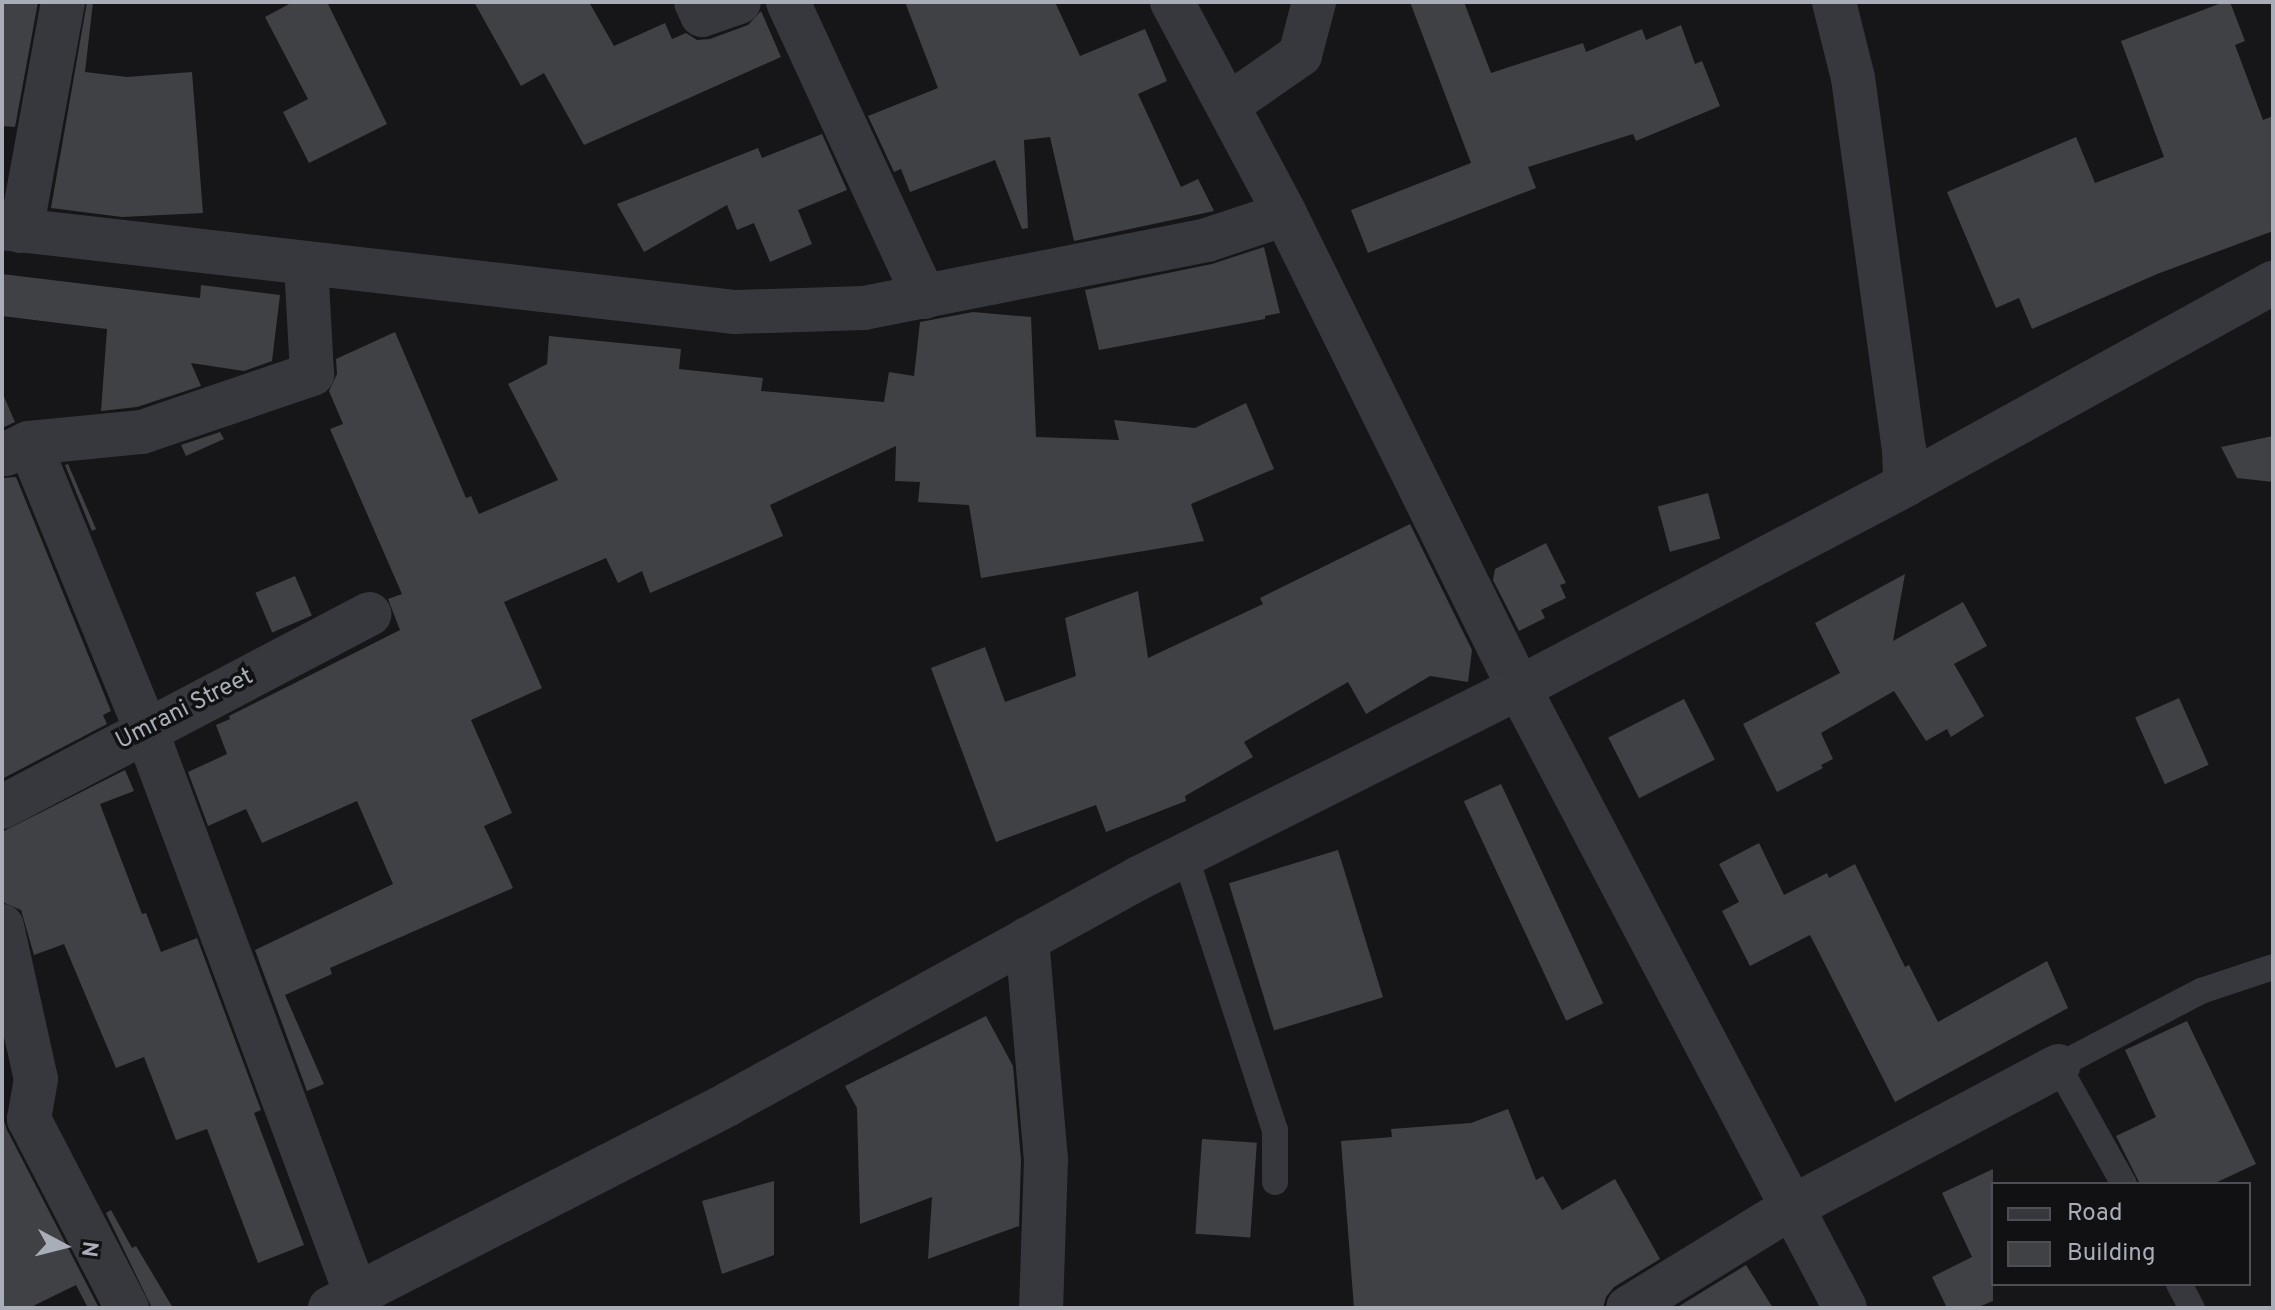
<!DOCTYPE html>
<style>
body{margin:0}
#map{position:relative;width:2275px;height:1310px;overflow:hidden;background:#161618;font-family:Overpass,sans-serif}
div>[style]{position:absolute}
.building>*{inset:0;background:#404145;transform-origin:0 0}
.lane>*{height:26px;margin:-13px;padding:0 13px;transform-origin:13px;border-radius:13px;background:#37383d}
.street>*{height:44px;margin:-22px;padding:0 22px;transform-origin:22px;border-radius:22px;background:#37383d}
span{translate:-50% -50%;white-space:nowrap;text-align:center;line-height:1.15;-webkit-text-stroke:7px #111113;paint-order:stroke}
.street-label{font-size:24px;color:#a8adb8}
.frame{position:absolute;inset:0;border:4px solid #a8adb8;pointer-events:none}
.legend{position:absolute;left:1991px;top:1182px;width:260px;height:104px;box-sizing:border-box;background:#111113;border:2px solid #4d4f55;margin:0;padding:10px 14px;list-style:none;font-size:24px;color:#a8adb8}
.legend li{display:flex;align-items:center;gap:16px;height:40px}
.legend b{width:40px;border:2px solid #4d4f55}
.north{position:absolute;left:24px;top:1206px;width:80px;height:80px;-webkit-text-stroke:6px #111113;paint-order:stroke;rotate:97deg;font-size:22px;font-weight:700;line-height:32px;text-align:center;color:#a8adb8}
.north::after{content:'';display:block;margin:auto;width:28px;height:36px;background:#a8adb8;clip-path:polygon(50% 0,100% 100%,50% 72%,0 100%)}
</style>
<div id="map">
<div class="building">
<i style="clip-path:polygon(2px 2px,38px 2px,15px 127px,2px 126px)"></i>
<i style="clip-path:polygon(87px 2px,93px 2px,85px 72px,127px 77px,192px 72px,203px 213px,122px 217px,51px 208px)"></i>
<i style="clip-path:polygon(293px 2px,327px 2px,387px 124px,309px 163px,283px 112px,308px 99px,265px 17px)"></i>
<i style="clip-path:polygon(474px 2px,589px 2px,614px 46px,665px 23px,672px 39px,686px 33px,697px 40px,710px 39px,748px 25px,761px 11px,781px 57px,584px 145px,544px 73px,521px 86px)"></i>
<i style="clip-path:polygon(905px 2px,1055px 2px,1080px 56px,1145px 29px,1167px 81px,1138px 94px,1181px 187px,1198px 179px,1214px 211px,1074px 241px,1050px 137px,1024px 140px,1028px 228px,1022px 229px,995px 160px,910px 192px,901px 169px,894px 172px,868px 116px,938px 88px)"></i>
<i style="clip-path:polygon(1410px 2px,1464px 2px,1491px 73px,1583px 43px,1586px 52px,1642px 29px,1646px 40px,1681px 25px,1695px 64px,1702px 61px,1720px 106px,1636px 141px,1633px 134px,1528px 167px,1536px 188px,1368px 253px,1351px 210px,1471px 163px)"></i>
<i style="clip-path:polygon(2224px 2px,2230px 2px,2245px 41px,2235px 45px,2263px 120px,2273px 116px,2273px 231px,2157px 274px,2032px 329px,2019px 298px,1996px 308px,1947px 192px,2076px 137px,2095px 183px,2164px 157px,2121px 41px)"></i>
<i style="clip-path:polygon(822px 134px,847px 190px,798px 210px,812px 244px,770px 262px,754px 223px,737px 230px,727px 205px,644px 252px,617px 204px,758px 148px,762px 158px)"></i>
<i style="clip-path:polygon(1264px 247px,1280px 313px,1265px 316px,1265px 319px,1099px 350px,1085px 290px,1212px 264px)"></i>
<i style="clip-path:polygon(2px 274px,200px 298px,201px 285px,280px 295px,272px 361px,244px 371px,191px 363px,201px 386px,137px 407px,101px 411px,107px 329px,2px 316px)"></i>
<i style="clip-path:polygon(973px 312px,1031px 317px,1036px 437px,1119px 440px,1114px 420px,1195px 428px,1246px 403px,1274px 469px,1191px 504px,1204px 541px,981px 578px,969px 505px,918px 502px,920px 482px,895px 481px,896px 446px,770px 505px,783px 536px,650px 593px,642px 571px,618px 583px,606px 558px,504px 602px,542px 688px,471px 720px,512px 813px,484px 826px,513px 888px,330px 968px,332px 974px,285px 995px,324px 1084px,307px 1091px,255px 950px,393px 884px,357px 801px,262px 843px,246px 809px,208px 826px,188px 772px,227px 754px,216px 725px,230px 719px,229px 716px,400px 630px,388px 599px,402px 594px,330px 429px,343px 424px,329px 391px,337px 374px,336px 359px,395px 332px,466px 498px,471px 496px,479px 514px,558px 480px,508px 384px,547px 364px,549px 336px,681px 349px,679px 369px,763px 378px,761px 391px,884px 402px,889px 372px,914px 376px,920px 322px)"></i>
<i style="clip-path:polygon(2px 392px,15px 422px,2px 428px)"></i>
<i style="clip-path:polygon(220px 432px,224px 439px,186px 456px,181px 445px)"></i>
<i style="clip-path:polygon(2273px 436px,2273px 482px,2237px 478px,2221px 447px)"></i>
<i style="clip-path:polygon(68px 464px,96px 529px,92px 531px,65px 465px)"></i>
<i style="clip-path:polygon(16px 477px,111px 711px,103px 715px,107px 724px,2px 779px,2px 478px)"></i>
<i style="left:1708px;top:493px;width:47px;height:52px;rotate:75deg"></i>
<i style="clip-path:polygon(1410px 524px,1472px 650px,1468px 682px,1430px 676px,1366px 714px,1348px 682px,1244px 742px,1253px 757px,1185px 796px,1186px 801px,1106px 832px,1096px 805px,996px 842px,931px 668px,985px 647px,1005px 702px,1076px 676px,1065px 618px,1138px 591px,1148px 658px,1263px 604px,1260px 598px)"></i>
<i style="clip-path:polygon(1546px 543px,1566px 583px,1560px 585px,1566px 598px,1541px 610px,1545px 618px,1519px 631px,1493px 580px,1495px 569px)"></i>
<i style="clip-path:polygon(1905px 574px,1893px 641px,1963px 602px,1987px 646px,1954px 664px,1984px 716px,1951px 737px,1947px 729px,1926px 741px,1894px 691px,1821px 733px,1833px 759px,1821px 765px,1823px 768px,1777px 792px,1743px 724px,1840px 673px,1815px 623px)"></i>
<i style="left:295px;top:576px;width:43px;height:43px;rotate:67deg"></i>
<i style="left:2179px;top:698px;width:73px;height:48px;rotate:66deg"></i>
<i style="left:1684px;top:699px;width:68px;height:85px;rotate:63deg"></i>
<i style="clip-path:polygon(125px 770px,134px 791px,100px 804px,142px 914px,146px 913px,161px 952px,197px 938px,261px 1110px,254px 1113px,304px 1245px,258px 1263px,207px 1129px,176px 1140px,144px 1057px,116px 1068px,64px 944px,34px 955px,21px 910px,2px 902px,2px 832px)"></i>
<i style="left:1501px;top:784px;width:242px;height:41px;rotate:65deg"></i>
<i style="clip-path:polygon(1759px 843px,1784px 895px,1827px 873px,1829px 878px,1855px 864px,1905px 967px,1909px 965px,1938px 1022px,2047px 961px,2068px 1008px,1895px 1102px,1810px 935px,1750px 966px,1722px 911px,1739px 902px,1719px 864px)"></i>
<i style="left:1338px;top:850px;width:154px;height:114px;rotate:73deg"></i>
<i style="clip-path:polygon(986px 1016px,1013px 1066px,1021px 1160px,1019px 1226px,928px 1259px,932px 1197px,860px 1224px,857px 1108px,845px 1086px)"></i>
<i style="clip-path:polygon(2187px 1021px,2256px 1164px,2213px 1184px,2140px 1184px,2116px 1136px,2156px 1117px,2125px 1050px)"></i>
<i style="clip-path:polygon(1508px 1109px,1536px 1180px,1543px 1176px,1562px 1210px,1615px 1179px,1660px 1259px,1614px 1287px,1606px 1297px,1603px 1308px,1354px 1308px,1341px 1141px,1392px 1137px,1391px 1129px,1471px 1123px)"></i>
<i style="clip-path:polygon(2px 1115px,7px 1130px,99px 1308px,88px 1308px,76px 1285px,29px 1308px,2px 1308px)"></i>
<i style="left:1202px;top:1139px;width:55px;height:95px;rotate:4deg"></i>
<i style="clip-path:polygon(1993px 1169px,1993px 1301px,1976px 1308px,1947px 1308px,1932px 1277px,1972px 1257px,1942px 1193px)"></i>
<i style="clip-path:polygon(774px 1181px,774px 1255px,722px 1274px,702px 1201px)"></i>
<i style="clip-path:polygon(111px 1210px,132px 1248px,136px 1246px,173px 1308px,152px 1308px,106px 1213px)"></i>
<i style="clip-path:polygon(1746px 1265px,1773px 1308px,1676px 1308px)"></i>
</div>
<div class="lane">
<i style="left:1185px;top:855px;width:289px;rotate:71.9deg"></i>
<i style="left:1275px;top:1130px;width:52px;rotate:90deg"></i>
<i style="left:2124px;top:1184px;width:135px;rotate:-119.2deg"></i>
<i style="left:2058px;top:1066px;width:161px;rotate:-27.7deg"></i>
<i style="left:2201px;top:991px;width:76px;rotate:-18.4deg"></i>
<i style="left:2179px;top:1284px;width:27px;rotate:62deg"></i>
</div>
<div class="street">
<i style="left:696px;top:2px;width:14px;rotate:65deg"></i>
<i style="left:702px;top:15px;width:39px;rotate:-19deg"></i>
<i style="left:788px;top:2px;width:325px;rotate:65.2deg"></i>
<i style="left:1172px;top:2px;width:240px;rotate:61.9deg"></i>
<i style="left:1285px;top:214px;width:529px;rotate:63.73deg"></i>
<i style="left:1519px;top:688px;width:700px;rotate:62.26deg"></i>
<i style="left:1834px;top:2px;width:78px;rotate:76deg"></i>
<i style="left:1853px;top:78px;width:373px;rotate:82.2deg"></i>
<i style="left:1904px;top:448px;width:37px;rotate:88deg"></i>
<i style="left:1228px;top:105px;width:88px;rotate:-34.8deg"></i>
<i style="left:1300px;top:55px;width:55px;rotate:-75.2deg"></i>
<i style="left:2px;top:228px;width:738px;rotate:6.54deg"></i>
<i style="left:735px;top:312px;width:129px;rotate:-1.8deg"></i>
<i style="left:864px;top:308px;width:350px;rotate:-11.2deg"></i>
<i style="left:1207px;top:240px;width:82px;rotate:-18.4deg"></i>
<i style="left:21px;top:231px;width:233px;rotate:-79.6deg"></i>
<i style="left:29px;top:443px;width:310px;rotate:67.8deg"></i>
<i style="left:146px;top:730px;width:602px;rotate:69.58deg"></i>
<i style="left:6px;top:454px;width:25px;rotate:-26deg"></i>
<i style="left:29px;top:443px;width:114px;rotate:-5.6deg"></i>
<i style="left:142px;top:432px;width:180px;rotate:-18.8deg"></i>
<i style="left:312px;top:374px;width:111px;rotate:-93.1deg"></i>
<i style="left:2px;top:807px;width:415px;rotate:-27.7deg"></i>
<i style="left:2px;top:926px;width:157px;rotate:77.5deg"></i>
<i style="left:36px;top:1079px;width:41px;rotate:99.9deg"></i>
<i style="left:29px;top:1119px;width:213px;rotate:62.6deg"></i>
<i style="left:1027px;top:939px;width:221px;rotate:85.1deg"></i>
<i style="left:1046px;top:1159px;width:149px;rotate:91.9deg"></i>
<i style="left:330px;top:1308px;width:447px;rotate:-27.1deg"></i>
<i style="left:728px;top:1104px;width:469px;rotate:-28.8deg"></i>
<i style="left:1139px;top:878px;width:425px;rotate:-26.6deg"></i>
<i style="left:1519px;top:688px;width:436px;rotate:-27.7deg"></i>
<i style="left:1905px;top:485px;width:420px;rotate:-28.8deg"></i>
<i style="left:1628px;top:1308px;width:195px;rotate:-31.6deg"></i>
<i style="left:1794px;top:1206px;width:299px;rotate:-27.9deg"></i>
</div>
<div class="street-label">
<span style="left:185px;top:710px;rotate:-27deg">Umrani Street</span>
</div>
<div class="frame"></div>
<ul class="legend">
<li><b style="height:10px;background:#37383d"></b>Road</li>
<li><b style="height:22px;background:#404145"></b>Building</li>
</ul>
<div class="north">N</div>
</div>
